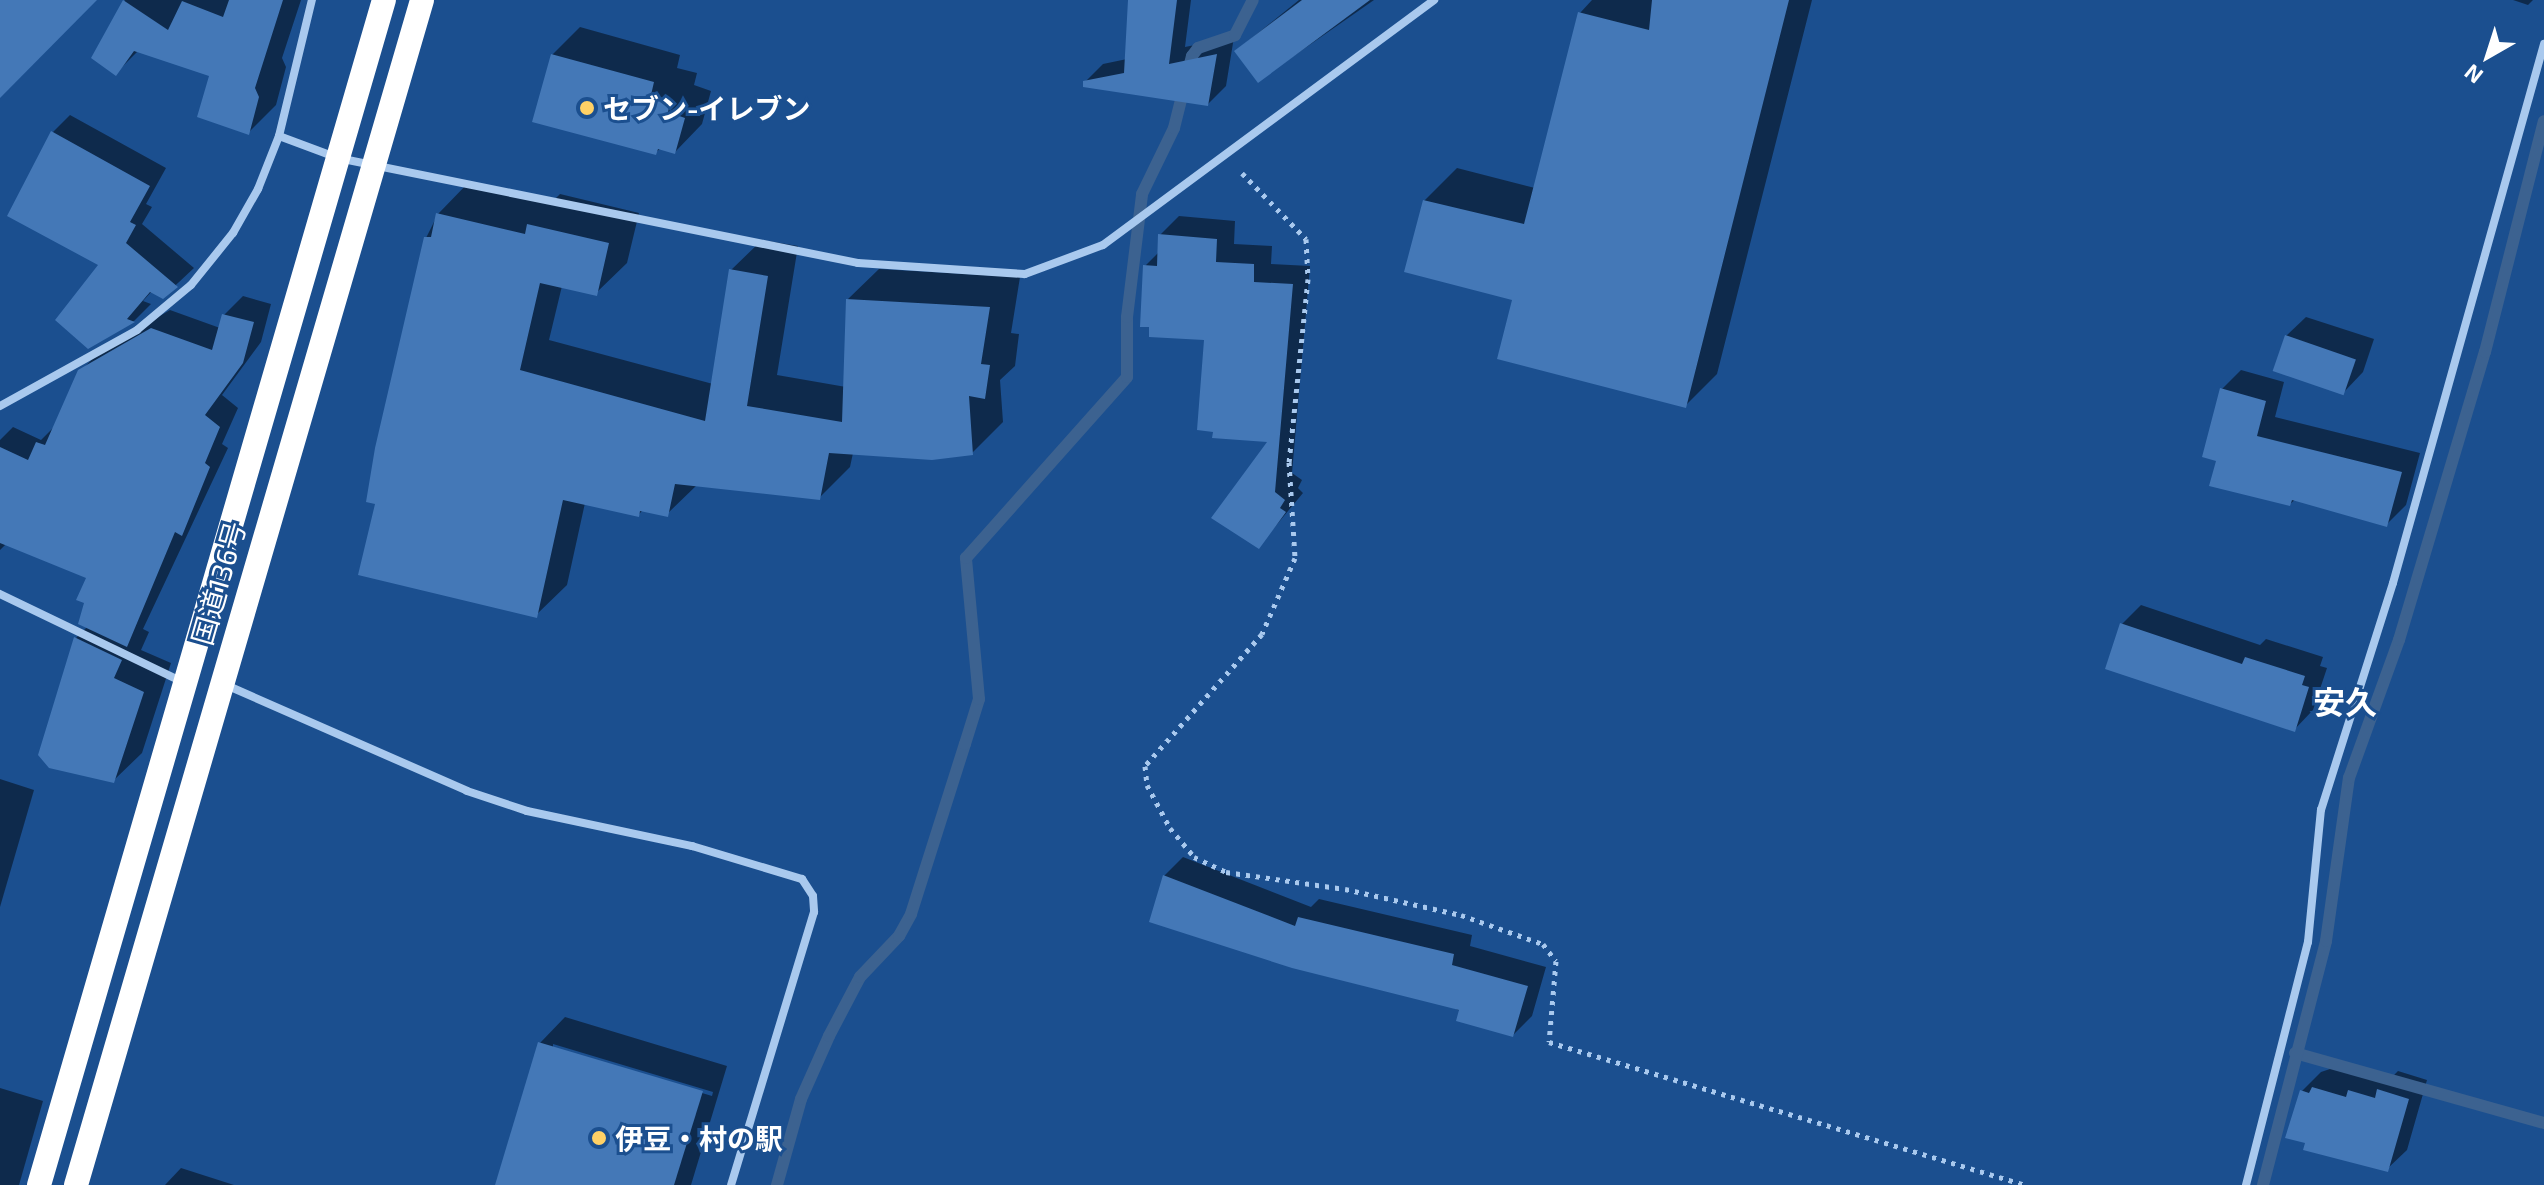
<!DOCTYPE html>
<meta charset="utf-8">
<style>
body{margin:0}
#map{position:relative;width:2544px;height:1185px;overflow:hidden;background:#1b4f8f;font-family:"Exo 2","Noto Sans JP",sans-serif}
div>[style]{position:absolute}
.shadow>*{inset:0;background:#0007}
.stream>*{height:12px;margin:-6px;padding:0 6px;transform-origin:6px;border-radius:6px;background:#3c6290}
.building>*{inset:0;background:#4478b7;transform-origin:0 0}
.path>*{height:5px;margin-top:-2.5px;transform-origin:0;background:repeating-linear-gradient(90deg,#a9c9ee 0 4px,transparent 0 10px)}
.street>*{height:8px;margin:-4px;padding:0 4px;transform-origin:4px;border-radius:4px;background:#a9c9ee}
.highway>*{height:24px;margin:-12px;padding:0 12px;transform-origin:12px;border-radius:12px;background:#fff}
.dots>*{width:22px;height:22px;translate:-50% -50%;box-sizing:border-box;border:4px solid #1b4f8f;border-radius:50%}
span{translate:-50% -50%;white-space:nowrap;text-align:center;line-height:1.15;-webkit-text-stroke:6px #1b4f8f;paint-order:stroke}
.poi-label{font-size:28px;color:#fff;font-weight:700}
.left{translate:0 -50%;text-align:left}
.street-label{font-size:28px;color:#fff}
.quarter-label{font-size:32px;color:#fff;font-weight:700}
.north{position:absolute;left:2448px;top:16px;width:80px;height:80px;-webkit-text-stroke:6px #1b4f8f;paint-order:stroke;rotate:219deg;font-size:22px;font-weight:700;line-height:32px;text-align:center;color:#fff}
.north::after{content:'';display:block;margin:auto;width:28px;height:36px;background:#fff;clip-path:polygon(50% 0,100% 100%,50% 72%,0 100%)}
</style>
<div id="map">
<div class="shadow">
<i style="clip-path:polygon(125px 0,301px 0,282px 58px,286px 67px,276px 105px,248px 133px,212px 74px,138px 51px,116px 73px,94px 57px)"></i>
<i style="clip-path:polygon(1131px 0,1191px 0,1185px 47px,1234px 37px,1226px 86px,1208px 104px,1085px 82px,1103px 64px,1127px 59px)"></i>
<i style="clip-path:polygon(1299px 0,1374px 0,1258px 81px,1236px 51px)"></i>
<i style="clip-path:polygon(1592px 0,1812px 0,1717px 374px,1685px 406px,1514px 299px,1424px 201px,1457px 168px,1535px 188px,1580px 13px)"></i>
<i style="clip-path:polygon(2513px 0,2533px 0,2528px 5px)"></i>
<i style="clip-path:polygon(580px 27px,680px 55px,677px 68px,697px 73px,694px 85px,711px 91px,702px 124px,675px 152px,661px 148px,655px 153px,552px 55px)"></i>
<i style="clip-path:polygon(70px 115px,166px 168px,146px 204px,152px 207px,142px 224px,194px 268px,163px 297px,152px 291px,143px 301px,151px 304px,134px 321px,88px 347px,101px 264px,53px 132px)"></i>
<i style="clip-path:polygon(468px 183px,551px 203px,560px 194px,639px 213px,627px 263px,596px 293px,562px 286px,549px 340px,713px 384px,731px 270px,762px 240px,798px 246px,777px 375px,846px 387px,848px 299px,879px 269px,1020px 277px,1011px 333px,1019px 334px,1015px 366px,1000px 380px,1003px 422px,972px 453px,853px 453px,850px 467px,819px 498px,697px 485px,667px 514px,643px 510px,638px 515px,585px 503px,567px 585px,536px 615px,377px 503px,426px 238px,438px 214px)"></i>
<i style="clip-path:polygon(1179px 216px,1235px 221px,1234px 244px,1272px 246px,1271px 264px,1310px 266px,1292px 473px,1302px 480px,1298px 488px,1303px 493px,1259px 546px,1270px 440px,1206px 338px,1145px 266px,1159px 252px,1160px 235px)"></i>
<i style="clip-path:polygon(243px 296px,271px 304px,261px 342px,222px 395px,238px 408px,222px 444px,228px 448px,143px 629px,149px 632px,141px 650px,171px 663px,142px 753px,113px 781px,76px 638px,88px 626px,88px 577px,7px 543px,0 550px,0 440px,13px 427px,41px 440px,56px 425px,80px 372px,99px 352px,170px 310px,220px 328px,224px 315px)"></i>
<i style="clip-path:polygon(2306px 317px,2374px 339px,2363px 372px,2344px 392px,2286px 336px)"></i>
<i style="clip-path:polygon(2241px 370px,2284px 382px,2275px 417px,2420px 453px,2406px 505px,2387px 524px,2296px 499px,2290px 504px,2218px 459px,2222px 389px)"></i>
<i style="clip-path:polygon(2141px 605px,2260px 645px,2266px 639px,2323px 657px,2320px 666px,2327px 668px,2313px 710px,2294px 730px,2122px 624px)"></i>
<i style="clip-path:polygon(0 779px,34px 790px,0 907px)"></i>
<i style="clip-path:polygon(1183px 857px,1311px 907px,1319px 899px,1472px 935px,1470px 946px,1546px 967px,1532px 1016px,1513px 1035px,1164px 876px)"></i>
<i style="clip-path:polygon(evenodd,565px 1017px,727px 1066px,691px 1185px,497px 1185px,540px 1043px,565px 1017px,553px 1044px,713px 1092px,712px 1096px,553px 1048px,553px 1044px)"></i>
<i style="clip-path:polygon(2333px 1068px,2364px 1078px,2369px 1072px,2391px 1078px,2398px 1071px,2427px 1080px,2407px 1150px,2387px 1169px,2302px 1091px,2321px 1072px)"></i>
<i style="clip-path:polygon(0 1088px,43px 1101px,19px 1185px,0 1185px)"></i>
<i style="clip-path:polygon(181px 1168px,234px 1185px,165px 1185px)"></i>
</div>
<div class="stream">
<i style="left:2295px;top:1053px;width:259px;rotate:15.7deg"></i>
<i style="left:777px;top:1185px;width:89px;rotate:-74.4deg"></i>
<i style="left:801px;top:1099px;width:69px;rotate:-66deg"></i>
<i style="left:829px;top:1036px;width:67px;rotate:-62.3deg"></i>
<i style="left:860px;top:977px;width:57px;rotate:-46.4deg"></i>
<i style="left:899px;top:936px;width:25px;rotate:-61deg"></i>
<i style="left:911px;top:914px;width:178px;rotate:-72.4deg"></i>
<i style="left:965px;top:744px;width:47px;rotate:-72.7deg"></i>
<i style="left:979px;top:699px;width:142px;rotate:-95.3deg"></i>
<i style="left:966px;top:558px;width:242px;rotate:-48.3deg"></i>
<i style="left:1127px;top:377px;width:60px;rotate:-90deg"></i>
<i style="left:1127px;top:317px;width:124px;rotate:-83deg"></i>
<i style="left:1142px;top:194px;width:73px;rotate:-64.1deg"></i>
<i style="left:1174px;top:128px;width:74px;rotate:-76deg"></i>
<i style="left:1192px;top:56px;width:10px;rotate:-53deg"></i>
<i style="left:1198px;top:48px;width:39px;rotate:-19deg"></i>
<i style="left:1235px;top:35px;width:39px;rotate:-63deg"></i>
<i style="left:2263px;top:1185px;width:252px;rotate:-75.5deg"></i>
<i style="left:2326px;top:941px;width:165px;rotate:-82deg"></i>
<i style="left:2349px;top:778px;width:147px;rotate:-70.1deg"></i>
<i style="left:2399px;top:640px;width:301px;rotate:-73.4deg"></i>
<i style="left:2485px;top:352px;width:238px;rotate:-75.7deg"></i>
</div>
<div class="building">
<i style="clip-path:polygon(0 0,97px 0,0 98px)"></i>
<i style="clip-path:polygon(123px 0,168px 30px,182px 1px,223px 17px,229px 0,283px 0,255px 88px,259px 97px,249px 135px,197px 117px,209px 76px,134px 51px,116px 76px,91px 58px)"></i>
<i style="clip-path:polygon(1128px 0,1177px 0,1169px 64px,1217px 54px,1208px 106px,1083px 87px,1083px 81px,1124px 73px)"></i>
<i style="clip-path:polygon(1302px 0,1370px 0,1258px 83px,1234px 51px)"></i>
<i style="clip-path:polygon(1652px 0,1789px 0,1686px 408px,1497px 359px,1512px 300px,1404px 272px,1423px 200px,1524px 224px,1578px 12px,1649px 30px)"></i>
<i style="clip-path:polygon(551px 54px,654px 82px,651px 95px,671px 100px,668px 112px,685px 118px,675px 154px,658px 149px,656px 155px,532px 122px)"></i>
<i style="clip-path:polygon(51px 131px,150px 186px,130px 222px,136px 225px,126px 243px,178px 287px,163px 299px,150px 292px,127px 319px,135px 322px,88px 349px,55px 320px,98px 265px,7px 216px)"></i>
<i style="clip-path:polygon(436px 213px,525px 234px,527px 224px,609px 243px,597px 296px,540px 283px,520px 370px,705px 421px,729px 269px,768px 276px,747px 406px,842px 422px,846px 299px,990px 307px,981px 364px,990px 365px,985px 399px,969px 396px,973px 455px,932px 460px,829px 453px,820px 500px,675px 484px,668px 517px,640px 511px,639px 517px,563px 500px,537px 618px,358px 575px,375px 504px,366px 502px,375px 448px,424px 237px,431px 237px)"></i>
<i style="clip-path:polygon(1158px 234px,1217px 239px,1216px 262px,1254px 264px,1254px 282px,1293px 284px,1275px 492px,1285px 500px,1280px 508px,1286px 512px,1259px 549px,1211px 518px,1267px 442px,1212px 438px,1213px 432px,1197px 430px,1204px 340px,1149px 337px,1149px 327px,1140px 327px,1143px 265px,1157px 266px)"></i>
<i style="clip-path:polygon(222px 314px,254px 322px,243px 363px,205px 415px,220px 427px,205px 463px,210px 467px,182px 536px,175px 532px,127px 647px,78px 624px,84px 603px,76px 600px,86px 578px,0 543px,0 447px,28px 460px,36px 442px,45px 445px,78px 370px,151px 328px,212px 350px)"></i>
<i style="left:2285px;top:335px;width:75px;height:38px;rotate:19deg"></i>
<i style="clip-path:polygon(2220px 388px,2266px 401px,2257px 436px,2402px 472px,2387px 527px,2292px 500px,2290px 506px,2209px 486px,2216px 461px,2202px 457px)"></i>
<i style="clip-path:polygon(2120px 623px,2242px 664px,2245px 657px,2305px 676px,2302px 685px,2309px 687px,2295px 732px,2105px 669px)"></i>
<i style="clip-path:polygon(74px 637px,122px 660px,114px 678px,144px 692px,114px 783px,49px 768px,38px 755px)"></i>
<i style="clip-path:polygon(1163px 875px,1295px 926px,1298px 917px,1454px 954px,1452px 965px,1528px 986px,1513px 1037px,1456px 1021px,1459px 1010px,1292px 968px,1149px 922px)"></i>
<i style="clip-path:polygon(538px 1042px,703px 1091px,674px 1185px,495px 1185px)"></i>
<i style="clip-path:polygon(2312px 1087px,2346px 1097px,2348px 1090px,2375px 1098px,2377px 1089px,2409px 1099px,2388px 1172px,2303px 1150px,2305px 1143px,2285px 1138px,2300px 1090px,2309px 1093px)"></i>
</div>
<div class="path">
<i style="left:1242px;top:173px;width:92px;rotate:45.9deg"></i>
<i style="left:1306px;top:239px;width:40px;rotate:87.1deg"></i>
<i style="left:1308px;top:279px;width:184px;rotate:95.9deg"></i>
<i style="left:1289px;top:462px;width:96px;rotate:86.4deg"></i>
<i style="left:1295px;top:558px;width:83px;rotate:113.5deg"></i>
<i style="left:1262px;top:634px;width:176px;rotate:131.6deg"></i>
<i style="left:1145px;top:766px;width:19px;rotate:84deg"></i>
<i style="left:1147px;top:785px;width:49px;rotate:61.9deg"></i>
<i style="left:1170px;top:828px;width:38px;rotate:50deg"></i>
<i style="left:1194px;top:857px;width:35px;rotate:25deg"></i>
<i style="left:1226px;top:872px;width:120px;rotate:8.1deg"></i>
<i style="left:1345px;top:889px;width:119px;rotate:12.6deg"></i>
<i style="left:1461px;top:915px;width:87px;rotate:19.5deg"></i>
<i style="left:1543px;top:944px;width:21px;rotate:53deg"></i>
<i style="left:1556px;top:961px;width:81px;rotate:94.9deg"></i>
<i style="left:1549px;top:1042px;width:498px;rotate:16.7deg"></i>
</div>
<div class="street">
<i style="left:279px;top:136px;width:140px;rotate:-76.4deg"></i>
<i style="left:0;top:406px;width:157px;rotate:-29deg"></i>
<i style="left:137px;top:330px;width:70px;rotate:-39.8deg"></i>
<i style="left:191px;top:285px;width:67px;rotate:-51.1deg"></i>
<i style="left:233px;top:233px;width:51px;rotate:-60.4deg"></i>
<i style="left:258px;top:189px;width:57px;rotate:-68.4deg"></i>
<i style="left:279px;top:136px;width:63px;rotate:20.4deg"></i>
<i style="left:338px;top:158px;width:530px;rotate:11.42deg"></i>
<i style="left:858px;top:263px;width:167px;rotate:3.8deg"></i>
<i style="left:1025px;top:274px;width:83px;rotate:-20.4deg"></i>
<i style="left:1103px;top:245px;width:412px;rotate:-36.5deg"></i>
<i style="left:0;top:594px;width:203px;rotate:25.7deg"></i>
<i style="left:226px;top:685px;width:263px;rotate:23.7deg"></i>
<i style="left:467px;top:791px;width:63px;rotate:18.4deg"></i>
<i style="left:527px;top:811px;width:169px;rotate:12deg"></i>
<i style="left:692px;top:846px;width:115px;rotate:16.7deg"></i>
<i style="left:802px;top:879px;width:20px;rotate:57deg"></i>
<i style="left:813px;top:896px;width:16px;rotate:86deg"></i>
<i style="left:814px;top:912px;width:285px;rotate:106.9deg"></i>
<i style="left:2246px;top:1185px;width:251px;rotate:-75.7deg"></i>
<i style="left:2308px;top:942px;width:133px;rotate:-84.4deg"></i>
<i style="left:2321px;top:810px;width:238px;rotate:-72.4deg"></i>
<i style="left:2393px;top:583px;width:560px;rotate:-74.35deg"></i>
</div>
<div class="highway">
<i style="left:39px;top:1185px;width:1234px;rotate:-73.77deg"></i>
<i style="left:76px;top:1185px;width:1234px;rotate:-73.72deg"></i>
</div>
<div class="dots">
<i style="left:587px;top:108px;background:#ffd166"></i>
<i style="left:599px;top:1138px;background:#ffd166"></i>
</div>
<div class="poi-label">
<span class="left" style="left:603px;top:108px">セブン-イレブン</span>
<span class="left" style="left:615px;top:1138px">伊豆・村の駅</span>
</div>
<div class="street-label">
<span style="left:218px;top:583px;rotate:-74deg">国道136号</span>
</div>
<div class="quarter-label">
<span style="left:2345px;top:701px">安久</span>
</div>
<div class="north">N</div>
</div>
